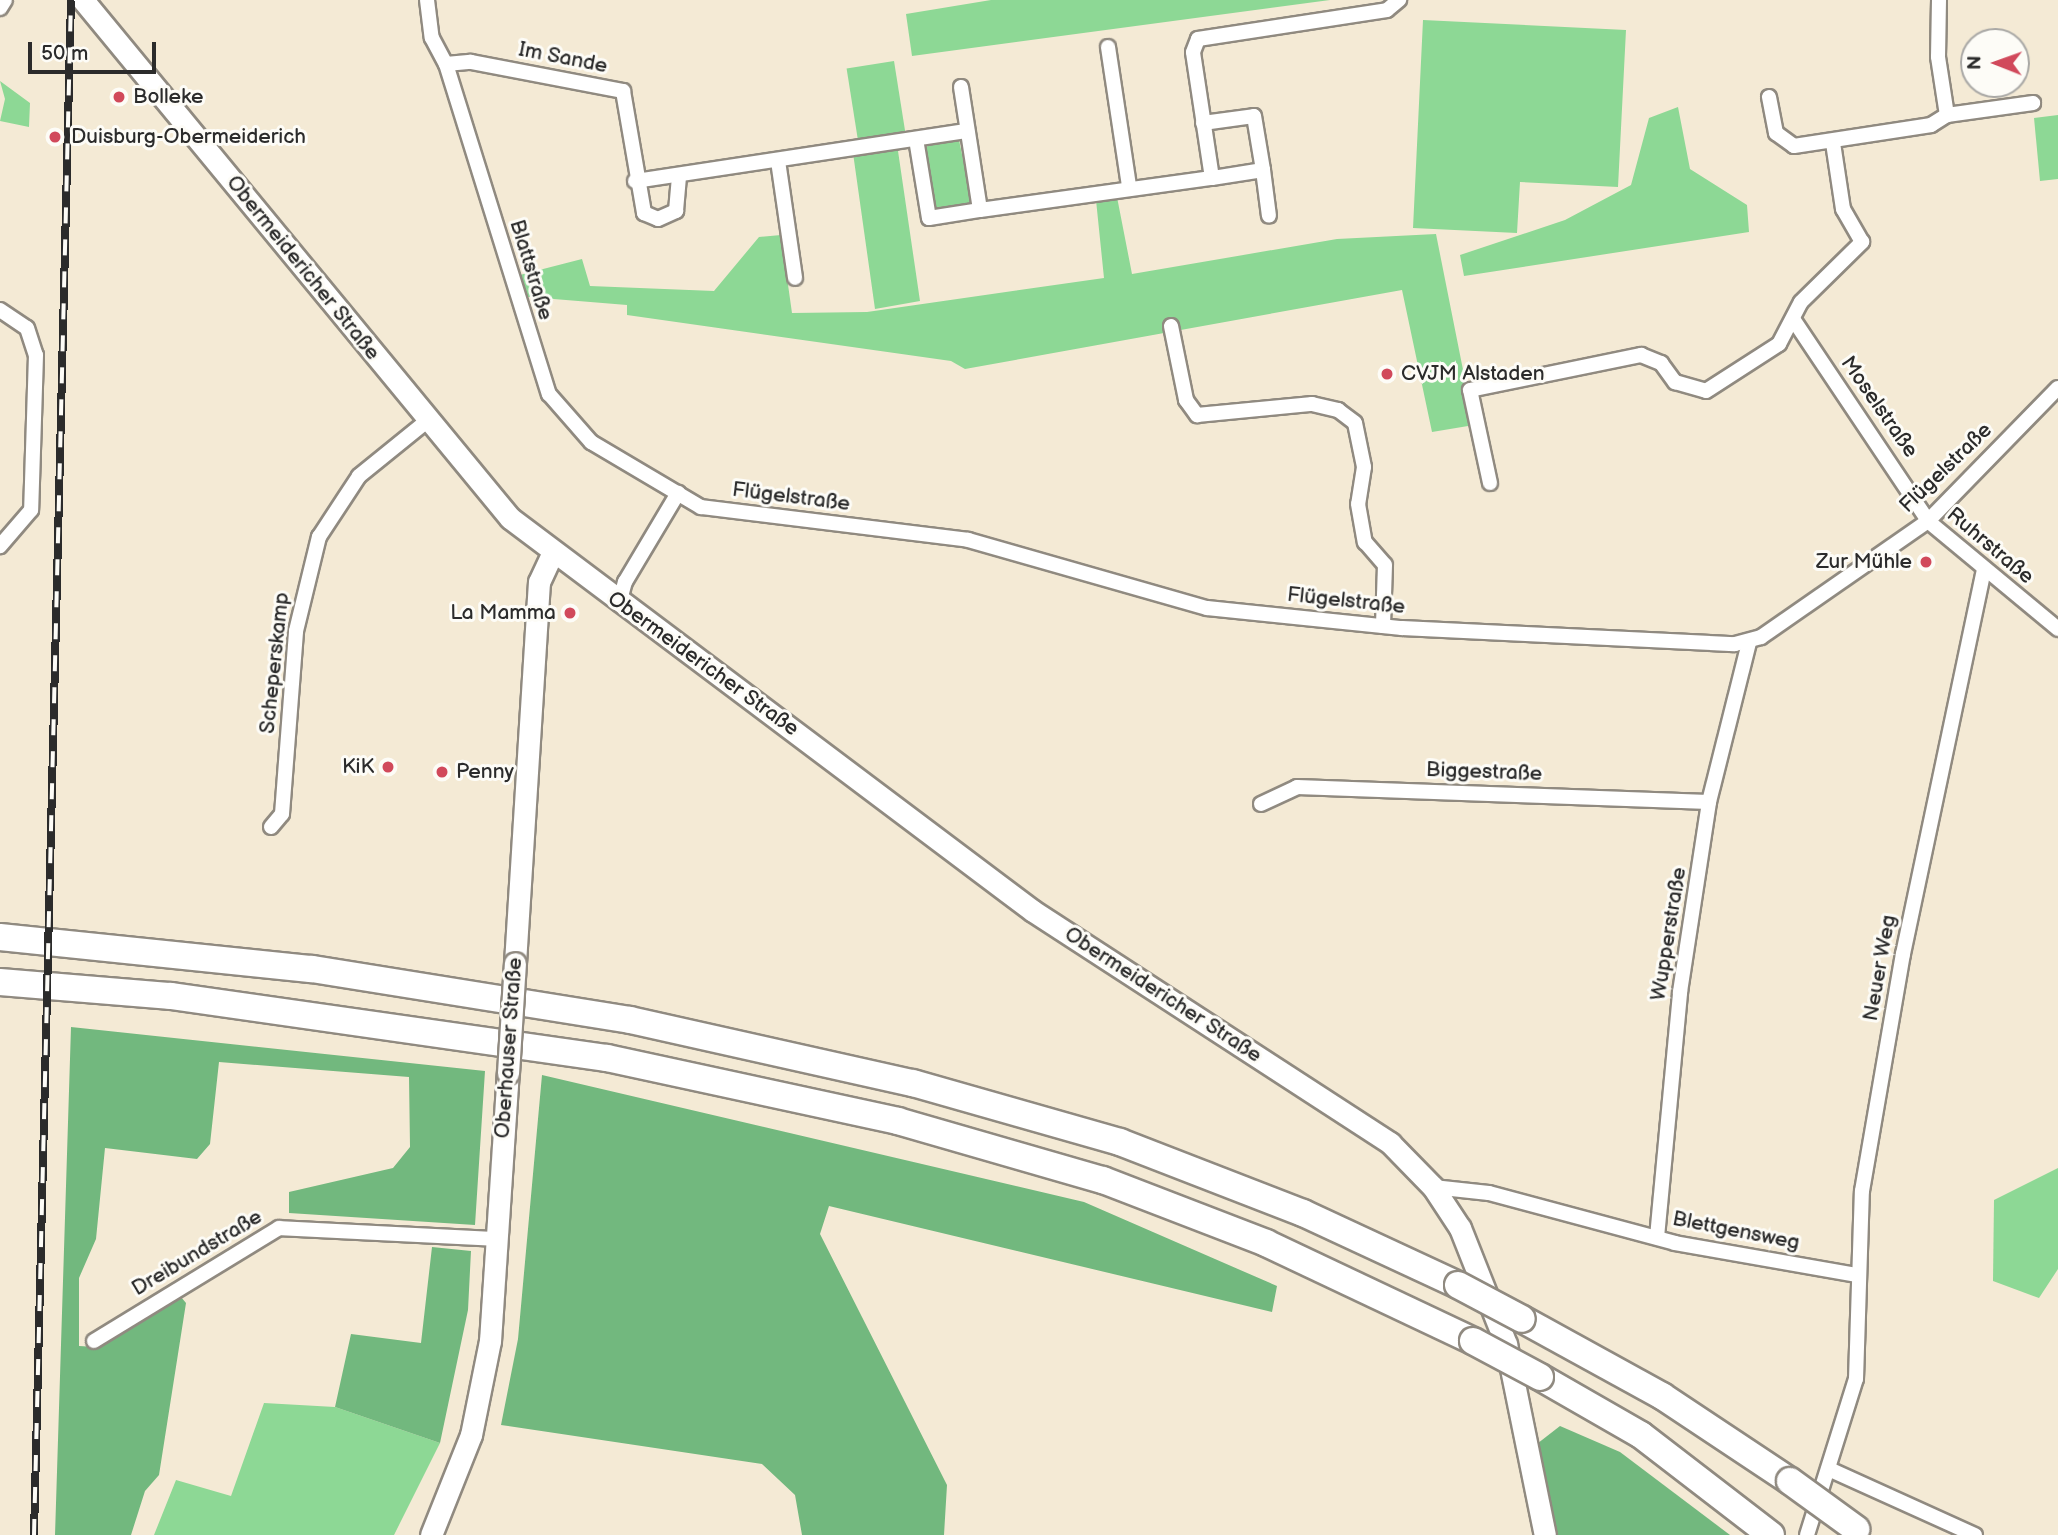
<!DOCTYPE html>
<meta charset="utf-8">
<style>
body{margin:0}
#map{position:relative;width:2058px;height:1535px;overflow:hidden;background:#f4ead5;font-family:"Balsamiq Sans",sans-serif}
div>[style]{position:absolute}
.green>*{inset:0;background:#8dd895;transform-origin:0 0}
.forest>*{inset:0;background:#72b87e}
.roads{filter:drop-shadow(2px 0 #908a80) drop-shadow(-2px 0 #908a80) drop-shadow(0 2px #908a80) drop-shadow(0 -2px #908a80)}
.street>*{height:14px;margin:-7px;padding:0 7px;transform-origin:7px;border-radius:7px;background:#fff}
.secondary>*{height:21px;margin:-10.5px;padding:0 10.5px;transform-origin:10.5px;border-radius:10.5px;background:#fff}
.highway>*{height:26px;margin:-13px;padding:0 13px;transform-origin:13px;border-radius:13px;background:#fff}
.rail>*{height:8px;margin-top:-4px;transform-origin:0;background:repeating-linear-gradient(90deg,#fdfcf7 0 16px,#2b2b2b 0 32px);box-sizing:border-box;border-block:2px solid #2b2b2b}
.bridges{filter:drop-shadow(2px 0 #908a80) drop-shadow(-2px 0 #908a80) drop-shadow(0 2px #908a80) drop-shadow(0 -2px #908a80)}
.secondary-bridge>*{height:21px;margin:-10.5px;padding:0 10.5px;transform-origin:10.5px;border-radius:10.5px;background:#fff}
.highway-bridge>*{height:26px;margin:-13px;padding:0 13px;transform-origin:13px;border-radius:13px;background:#fff}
.dots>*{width:19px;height:19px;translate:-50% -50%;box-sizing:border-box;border:4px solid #fdfcf7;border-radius:50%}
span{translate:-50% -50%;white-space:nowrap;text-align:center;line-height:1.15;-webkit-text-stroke:6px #fdfcf7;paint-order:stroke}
.street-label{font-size:21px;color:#2b2b2b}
.poi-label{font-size:21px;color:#2b2b2b}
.left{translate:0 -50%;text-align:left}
.right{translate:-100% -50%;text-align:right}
.north{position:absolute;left:1960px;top:28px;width:70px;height:70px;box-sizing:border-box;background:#fdfcf7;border:2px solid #a9a8a5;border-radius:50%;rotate:271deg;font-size:19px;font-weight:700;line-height:28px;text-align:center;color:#2b2b2b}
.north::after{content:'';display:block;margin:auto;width:24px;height:32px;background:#d1495b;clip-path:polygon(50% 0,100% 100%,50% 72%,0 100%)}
.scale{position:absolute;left:28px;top:42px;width:128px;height:32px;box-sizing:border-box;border:4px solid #2b2b2b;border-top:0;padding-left:9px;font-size:21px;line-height:24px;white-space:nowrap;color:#2b2b2b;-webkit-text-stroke:5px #fdfcf7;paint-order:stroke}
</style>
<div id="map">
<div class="green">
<i style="clip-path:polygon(991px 0,1330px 0,912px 56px,906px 14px)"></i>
<i style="clip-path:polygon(1423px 20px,1626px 30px,1618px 187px,1520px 182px,1517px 233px,1413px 228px)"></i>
<i style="left:894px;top:61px;width:74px;height:48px;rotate:81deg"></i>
<i style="clip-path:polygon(0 81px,30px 103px,29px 127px,0 121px,5px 99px)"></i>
<i style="clip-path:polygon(1678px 107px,1690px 169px,1747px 205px,1749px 232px,1464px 276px,1460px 255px,1565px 220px,1631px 185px,1649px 118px)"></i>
<i style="clip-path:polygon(2058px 115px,2058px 179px,2040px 181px,2034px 118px)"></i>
<i style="clip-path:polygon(959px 140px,972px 202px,941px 210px,935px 207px,926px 150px,928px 144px)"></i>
<i style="clip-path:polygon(908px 144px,898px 151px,920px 301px,875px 309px,853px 153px)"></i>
<i style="clip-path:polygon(1117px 197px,1132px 274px,1337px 239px,1436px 234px,1474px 425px,1432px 432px,1402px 290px,965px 369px,951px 361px,627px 315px,627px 305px,517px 296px,512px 277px,582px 259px,590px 286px,714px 291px,759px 237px,781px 235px,792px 313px,867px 312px,1104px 278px,1096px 200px)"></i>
<i style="clip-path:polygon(2058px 1168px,2058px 1269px,2039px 1298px,1993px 1281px,1994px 1200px)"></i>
<i style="clip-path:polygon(264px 1403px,335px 1407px,440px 1443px,394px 1535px,154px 1535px,176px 1480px,231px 1496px)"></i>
</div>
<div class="forest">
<i style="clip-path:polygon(71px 1027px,485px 1071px,475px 1225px,289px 1213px,289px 1192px,393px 1168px,410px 1147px,409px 1077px,219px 1062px,210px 1144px,197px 1159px,105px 1148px,96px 1239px,79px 1278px,79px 1346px,96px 1347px,181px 1297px,186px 1303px,159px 1475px,145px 1491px,131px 1535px,55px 1535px)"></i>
<i style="clip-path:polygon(542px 1075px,1084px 1202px,1277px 1286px,1272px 1312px,829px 1206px,820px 1234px,947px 1485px,944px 1535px,802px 1535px,795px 1495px,762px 1464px,501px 1425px,518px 1339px)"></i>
<i style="clip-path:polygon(432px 1247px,471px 1251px,468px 1310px,440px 1443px,335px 1407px,351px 1334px,421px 1343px)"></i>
<i style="clip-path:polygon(1560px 1426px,1620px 1452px,1730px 1535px,1546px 1535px,1533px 1447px)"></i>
</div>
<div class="roads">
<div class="street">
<i style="left:427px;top:0;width:38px;rotate:83deg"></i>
<i style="left:432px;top:38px;width:30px;rotate:62deg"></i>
<i style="left:446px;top:64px;width:346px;rotate:72.7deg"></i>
<i style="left:549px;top:394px;width:64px;rotate:48.8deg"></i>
<i style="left:591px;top:442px;width:128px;rotate:30.6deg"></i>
<i style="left:701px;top:507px;width:269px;rotate:7deg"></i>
<i style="left:968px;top:540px;width:248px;rotate:15.9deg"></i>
<i style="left:1207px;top:608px;width:196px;rotate:5.9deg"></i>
<i style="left:1402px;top:628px;width:333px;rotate:2.8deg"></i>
<i style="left:1735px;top:644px;width:27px;rotate:-15deg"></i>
<i style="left:1761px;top:637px;width:203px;rotate:-34.8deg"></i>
<i style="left:1928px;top:521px;width:186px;rotate:-45.7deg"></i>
<i style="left:1939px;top:0;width:57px;rotate:91deg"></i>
<i style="left:1938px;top:57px;width:59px;rotate:81.2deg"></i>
<i style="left:1947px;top:115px;width:87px;rotate:-7.9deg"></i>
<i style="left:0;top:8px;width:9px;rotate:-58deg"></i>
<i style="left:1108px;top:47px;width:141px;rotate:81.4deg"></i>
<i style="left:446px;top:64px;width:25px;rotate:-5deg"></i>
<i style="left:471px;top:62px;width:155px;rotate:10.8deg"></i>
<i style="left:623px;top:91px;width:124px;rotate:80.2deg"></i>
<i style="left:644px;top:213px;width:15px;rotate:23deg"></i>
<i style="left:658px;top:219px;width:20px;rotate:-24deg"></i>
<i style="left:676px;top:211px;width:35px;rotate:-85deg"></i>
<i style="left:961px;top:87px;width:124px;rotate:81.2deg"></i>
<i style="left:980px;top:210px;width:234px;rotate:-7.9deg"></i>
<i style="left:1212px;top:178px;width:127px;rotate:-98.6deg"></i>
<i style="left:1193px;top:52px;width:14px;rotate:-69deg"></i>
<i style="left:1198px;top:39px;width:191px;rotate:-8.7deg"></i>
<i style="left:1387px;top:10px;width:16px;rotate:-40deg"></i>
<i style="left:1769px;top:97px;width:37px;rotate:79deg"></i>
<i style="left:1776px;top:133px;width:22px;rotate:36deg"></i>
<i style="left:1794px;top:146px;width:139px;rotate:-8.7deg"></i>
<i style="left:1931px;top:125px;width:19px;rotate:-32deg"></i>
<i style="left:1203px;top:123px;width:51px;rotate:-7.8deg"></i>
<i style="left:1254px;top:116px;width:55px;rotate:80.5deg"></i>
<i style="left:1263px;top:170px;width:52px;rotate:171.1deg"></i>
<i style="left:916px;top:139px;width:80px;rotate:80.7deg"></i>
<i style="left:929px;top:218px;width:52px;rotate:-8.9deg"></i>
<i style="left:778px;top:161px;width:118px;rotate:81.7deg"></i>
<i style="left:1263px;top:170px;width:46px;rotate:82.6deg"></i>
<i style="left:635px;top:181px;width:336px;rotate:-8.6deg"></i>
<i style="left:0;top:310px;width:32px;rotate:34deg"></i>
<i style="left:27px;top:328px;width:28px;rotate:72deg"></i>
<i style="left:36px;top:355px;width:155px;rotate:91.8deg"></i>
<i style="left:31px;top:510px;width:48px;rotate:130.7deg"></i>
<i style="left:1793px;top:319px;width:243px;rotate:56.2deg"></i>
<i style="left:1928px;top:521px;width:169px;rotate:39.7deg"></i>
<i style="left:1171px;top:326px;width:76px;rotate:78.5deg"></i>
<i style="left:1186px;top:400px;width:19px;rotate:54deg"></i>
<i style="left:1197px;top:415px;width:116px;rotate:-5.5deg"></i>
<i style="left:1312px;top:404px;width:27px;rotate:13deg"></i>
<i style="left:1338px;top:410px;width:21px;rotate:37deg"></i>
<i style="left:1355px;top:423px;width:45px;rotate:78.4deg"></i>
<i style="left:1364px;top:467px;width:37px;rotate:99deg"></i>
<i style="left:1358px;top:504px;width:39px;rotate:80deg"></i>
<i style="left:1365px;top:542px;width:30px;rotate:49deg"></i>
<i style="left:1385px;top:565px;width:61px;rotate:91.9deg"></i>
<i style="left:1490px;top:483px;width:95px;rotate:-102.1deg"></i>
<i style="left:1470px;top:390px;width:175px;rotate:-11.6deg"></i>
<i style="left:1641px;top:355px;width:22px;rotate:22deg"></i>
<i style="left:1661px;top:363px;width:24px;rotate:54deg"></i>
<i style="left:1675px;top:382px;width:32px;rotate:16deg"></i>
<i style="left:1706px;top:391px;width:87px;rotate:-32.8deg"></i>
<i style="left:1779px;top:344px;width:47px;rotate:-62.4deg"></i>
<i style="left:1801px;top:302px;width:86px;rotate:-44.5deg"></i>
<i style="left:1862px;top:242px;width:38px;rotate:-120deg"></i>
<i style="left:1843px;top:209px;width:67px;rotate:-98.6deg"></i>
<i style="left:619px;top:604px;width:23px;rotate:-75deg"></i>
<i style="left:625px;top:582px;width:104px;rotate:-59.2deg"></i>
<i style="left:1261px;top:804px;width:40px;rotate:-25deg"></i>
<i style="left:1297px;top:787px;width:412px;rotate:2.1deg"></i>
<i style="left:271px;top:827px;width:17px;rotate:-50deg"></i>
<i style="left:282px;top:814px;width:184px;rotate:-85.6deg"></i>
<i style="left:296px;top:631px;width:97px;rotate:-76.3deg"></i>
<i style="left:319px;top:537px;width:73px;rotate:-56.7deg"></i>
<i style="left:359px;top:476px;width:87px;rotate:-39deg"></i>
<i style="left:1433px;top:1187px;width:56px;rotate:6.1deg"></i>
<i style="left:1489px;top:1193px;width:193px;rotate:15deg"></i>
<i style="left:1675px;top:1243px;width:184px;rotate:10deg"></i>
<i style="left:1657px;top:1237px;width:246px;rotate:-84.6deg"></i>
<i style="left:1680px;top:992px;width:192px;rotate:-81.3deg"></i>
<i style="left:1709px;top:802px;width:164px;rotate:-75.9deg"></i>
<i style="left:94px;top:1341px;width:217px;rotate:-31.4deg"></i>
<i style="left:279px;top:1228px;width:218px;rotate:2.9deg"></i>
<i style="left:1831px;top:1470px;width:158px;rotate:24.3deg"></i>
<i style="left:1807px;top:1535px;width:164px;rotate:-72.6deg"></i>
<i style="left:1856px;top:1379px;width:188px;rotate:-88.2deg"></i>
<i style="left:1862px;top:1191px;width:241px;rotate:-80.2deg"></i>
<i style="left:1903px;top:954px;width:391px;rotate:-78.1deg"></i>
</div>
<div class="secondary">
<i style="left:83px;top:0;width:671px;rotate:50.5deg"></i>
<i style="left:510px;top:518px;width:654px;rotate:36.92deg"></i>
<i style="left:1033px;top:911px;width:426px;rotate:33deg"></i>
<i style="left:1390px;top:1143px;width:62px;rotate:45.7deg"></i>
<i style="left:1433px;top:1187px;width:49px;rotate:56.6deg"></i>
<i style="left:1460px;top:1228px;width:125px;rotate:68.4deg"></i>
<i style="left:1506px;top:1344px;width:195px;rotate:78.5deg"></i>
<i style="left:515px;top:963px;width:382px;rotate:-86.4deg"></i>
<i style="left:539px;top:582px;width:31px;rotate:-65deg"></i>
<i style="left:431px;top:1535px;width:108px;rotate:-68.2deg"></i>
<i style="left:471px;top:1435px;width:96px;rotate:-78.6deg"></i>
<i style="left:490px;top:1341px;width:269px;rotate:-86.2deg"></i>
</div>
<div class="highway">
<i style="left:0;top:937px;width:314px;rotate:5.9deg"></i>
<i style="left:312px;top:969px;width:322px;rotate:9.1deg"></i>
<i style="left:630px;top:1020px;width:290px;rotate:12.6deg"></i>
<i style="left:913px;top:1083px;width:215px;rotate:15.9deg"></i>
<i style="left:1120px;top:1142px;width:196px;rotate:21.2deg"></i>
<i style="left:1303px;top:1213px;width:171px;rotate:24.9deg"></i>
<i style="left:0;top:982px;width:172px;rotate:4.7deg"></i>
<i style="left:171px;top:996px;width:440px;rotate:8.1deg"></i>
<i style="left:607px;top:1058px;width:298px;rotate:12.2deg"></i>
<i style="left:898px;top:1121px;width:213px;rotate:16.1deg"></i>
<i style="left:1103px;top:1180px;width:175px;rotate:21.1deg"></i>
<i style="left:1266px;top:1243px;width:229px;rotate:25.3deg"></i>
<i style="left:1522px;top:1319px;width:160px;rotate:28.8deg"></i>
<i style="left:1662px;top:1396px;width:154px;rotate:33.6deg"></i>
<i style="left:1540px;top:1377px;width:116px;rotate:29.9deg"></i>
<i style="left:1641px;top:1435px;width:164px;rotate:37.6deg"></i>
</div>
</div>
<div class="rail">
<i style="left:34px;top:1535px;width:1535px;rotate:-88.62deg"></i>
</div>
<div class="bridges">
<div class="secondary-bridge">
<i style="left:508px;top:1073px;width:110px;rotate:-86.4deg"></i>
</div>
<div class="highway-bridge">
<i style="left:1458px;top:1285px;width:72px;rotate:28deg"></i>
<i style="left:1473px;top:1341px;width:76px;rotate:28.2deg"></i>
<i style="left:1790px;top:1481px;width:82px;rotate:36deg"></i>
</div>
</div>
<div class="dots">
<i style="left:119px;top:97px;background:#d1495b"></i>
<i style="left:55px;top:137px;background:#d1495b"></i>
<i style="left:1387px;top:374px;background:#d1495b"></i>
<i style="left:1926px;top:562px;background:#d1495b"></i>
<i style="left:570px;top:613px;background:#d1495b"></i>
<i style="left:388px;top:767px;background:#d1495b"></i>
<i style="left:442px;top:772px;background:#d1495b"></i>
</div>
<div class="street-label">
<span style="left:563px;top:58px;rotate:11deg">Im Sande</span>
<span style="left:303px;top:268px;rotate:51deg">Obermeidericher Straße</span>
<span style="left:531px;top:270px;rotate:73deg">Blattstraße</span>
<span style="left:1879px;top:407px;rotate:55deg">Moselstraße</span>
<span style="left:1946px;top:468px;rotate:-44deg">Flügelstraße</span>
<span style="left:791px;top:497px;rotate:7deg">Flügelstraße</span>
<span style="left:1990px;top:546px;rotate:40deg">Ruhrstraße</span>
<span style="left:1346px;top:601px;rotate:6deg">Flügelstraße</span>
<span style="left:275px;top:663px;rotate:-84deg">Scheperskamp</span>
<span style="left:703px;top:664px;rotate:36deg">Obermeidericher Straße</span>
<span style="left:1484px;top:772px;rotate:2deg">Biggestraße</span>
<span style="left:1669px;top:934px;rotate:-81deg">Wupperstraße</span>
<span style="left:1880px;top:968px;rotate:-80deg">Neuer Weg</span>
<span style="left:1163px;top:995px;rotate:33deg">Obermeidericher Straße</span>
<span style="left:509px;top:1048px;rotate:-86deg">Oberhauser Straße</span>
<span style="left:1736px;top:1231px;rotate:11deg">Blettgensweg</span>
<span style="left:197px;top:1253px;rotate:-31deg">Dreibundstraße</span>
</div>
<div class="poi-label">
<span class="left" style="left:133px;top:97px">Bolleke</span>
<span class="left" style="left:71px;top:137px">Duisburg-Obermeiderich</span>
<span class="left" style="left:1401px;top:374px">CVJM Alstaden</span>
<span class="right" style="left:1912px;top:562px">Zur Mühle</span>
<span class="right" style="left:556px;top:613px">La Mamma</span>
<span class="right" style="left:374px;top:767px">KiK</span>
<span class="left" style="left:456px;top:772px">Penny</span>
</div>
<div class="north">N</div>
<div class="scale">50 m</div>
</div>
